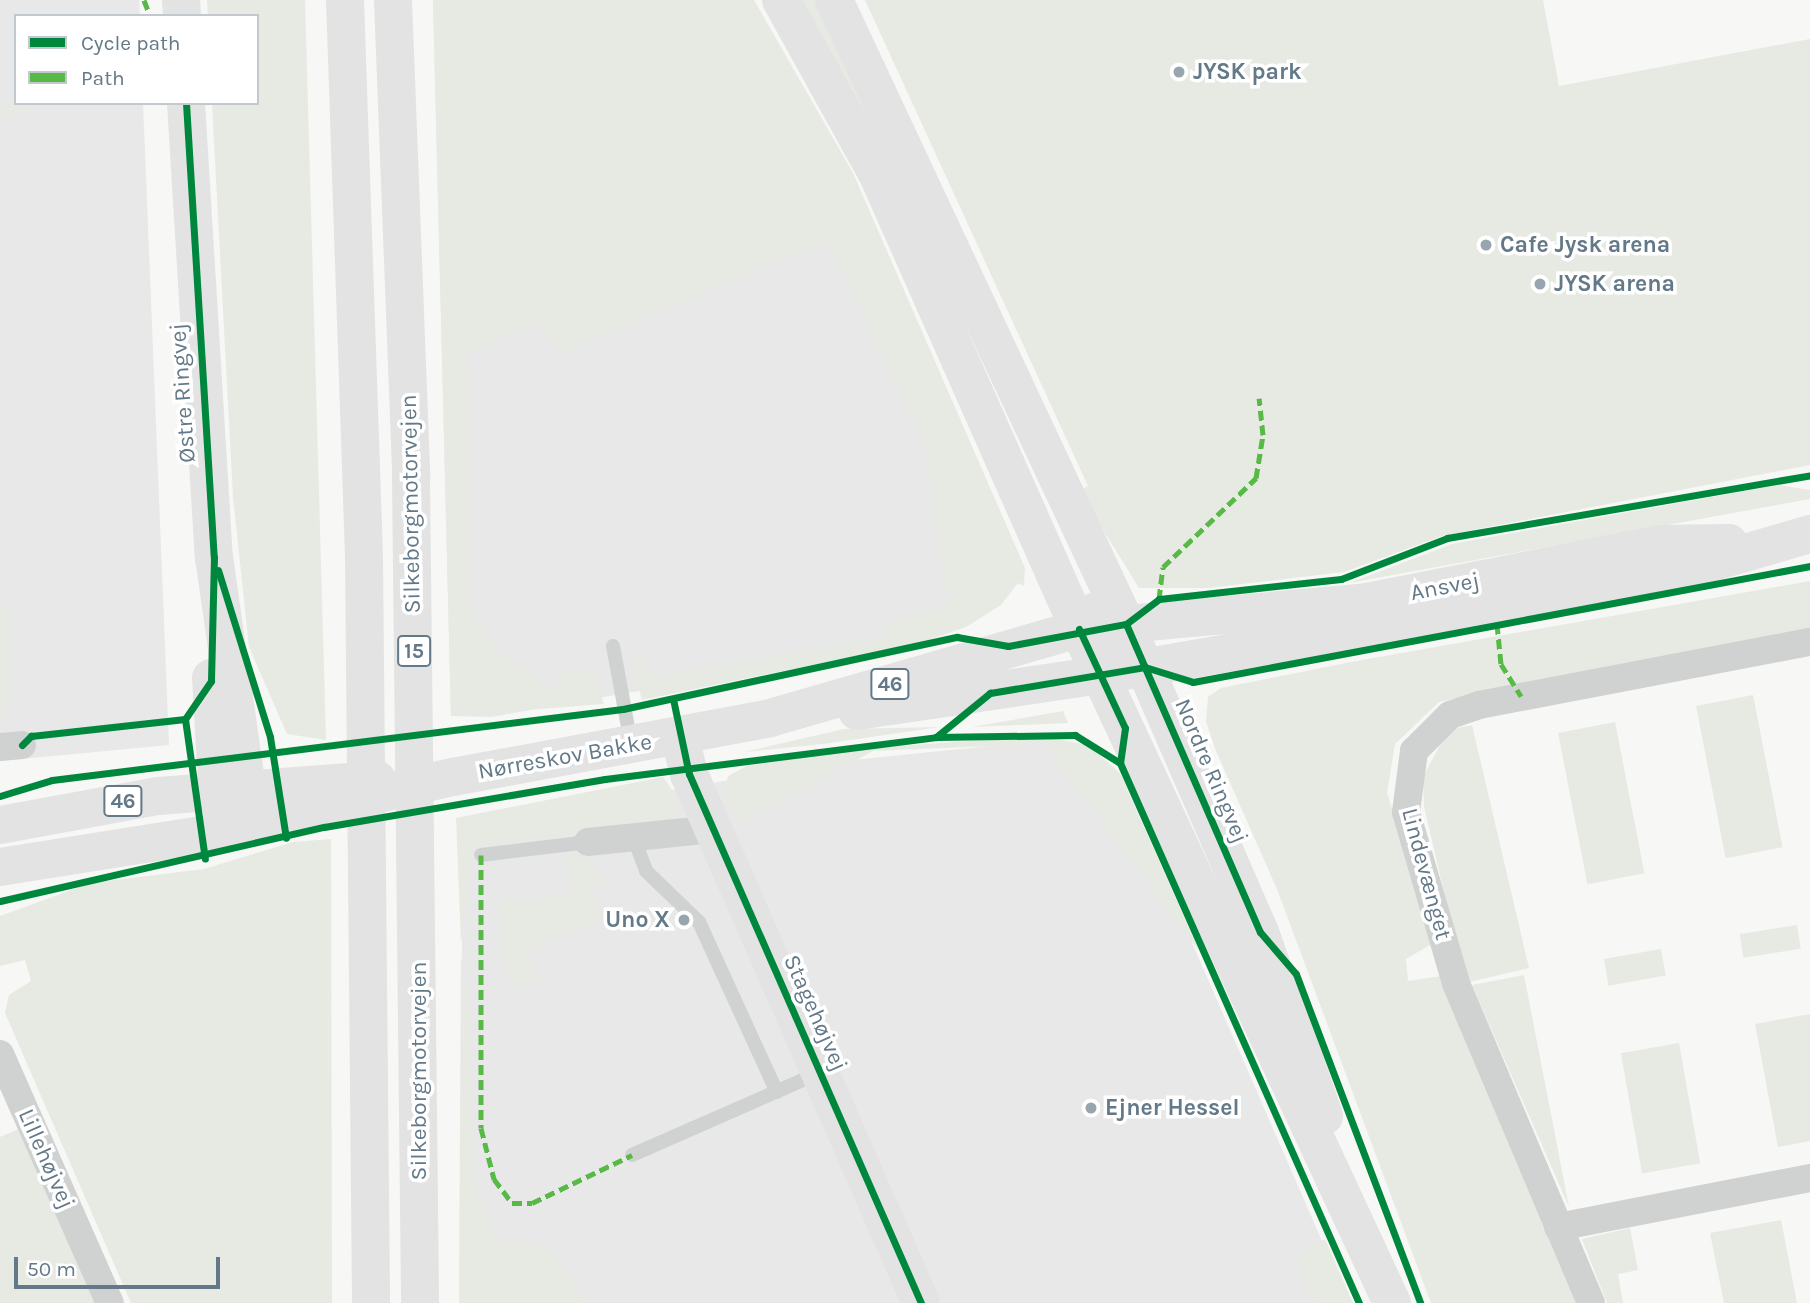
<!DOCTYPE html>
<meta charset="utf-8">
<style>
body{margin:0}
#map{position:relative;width:1810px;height:1303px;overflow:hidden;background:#f7f7f5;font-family:Karla,sans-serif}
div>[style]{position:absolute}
.built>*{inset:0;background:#e7e8e7}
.green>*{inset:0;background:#e6eae3;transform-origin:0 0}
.lane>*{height:14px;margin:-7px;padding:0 7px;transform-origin:7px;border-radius:7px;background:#d0d2d2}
.street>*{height:28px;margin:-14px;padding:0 14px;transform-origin:14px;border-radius:14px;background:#d0d2d2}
.secondary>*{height:38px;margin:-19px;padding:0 19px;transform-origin:19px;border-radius:19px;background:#e3e3e3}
.primary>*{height:38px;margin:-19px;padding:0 19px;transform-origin:19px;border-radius:19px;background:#e3e3e3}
.highway>*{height:38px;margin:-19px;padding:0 19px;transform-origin:19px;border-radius:19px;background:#e3e3e3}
.quiet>*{height:5px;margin-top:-2.5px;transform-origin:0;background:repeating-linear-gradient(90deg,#58b947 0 10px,transparent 0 15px)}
.cycleway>*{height:7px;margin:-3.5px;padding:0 3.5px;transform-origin:3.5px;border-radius:3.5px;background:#00873e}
.dots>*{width:19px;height:19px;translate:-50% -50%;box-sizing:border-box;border:4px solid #fff;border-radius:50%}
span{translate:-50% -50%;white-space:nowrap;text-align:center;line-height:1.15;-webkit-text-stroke:7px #fff;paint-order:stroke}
.shield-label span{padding:2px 5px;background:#fff;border:2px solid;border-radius:5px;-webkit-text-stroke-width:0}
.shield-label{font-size:21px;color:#637988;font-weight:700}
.poi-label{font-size:23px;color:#637988;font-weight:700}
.left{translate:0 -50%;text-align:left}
.right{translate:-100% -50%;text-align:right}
.street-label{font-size:23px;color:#637988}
.legend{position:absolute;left:14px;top:14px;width:245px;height:91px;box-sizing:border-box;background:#fff;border:2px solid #c1c9cf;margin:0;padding:9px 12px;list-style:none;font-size:21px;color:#637988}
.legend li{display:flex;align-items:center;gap:14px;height:35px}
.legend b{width:35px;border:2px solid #c1c9cf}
.scale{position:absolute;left:14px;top:1257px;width:206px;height:32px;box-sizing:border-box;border:4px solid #637988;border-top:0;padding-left:9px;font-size:21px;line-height:24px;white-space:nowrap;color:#637988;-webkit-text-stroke:5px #fff;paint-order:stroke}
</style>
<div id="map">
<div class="built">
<i style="clip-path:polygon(0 0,139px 0,140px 16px,16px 16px,16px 103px,143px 103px,169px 745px,0 761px)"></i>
<i style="clip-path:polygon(433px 0,740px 0,1017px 567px,876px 649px,491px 717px,451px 716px)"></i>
<i style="clip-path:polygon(1051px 740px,1169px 890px,1349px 1303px,459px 1303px,463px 825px,842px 761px)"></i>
</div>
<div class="green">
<i style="clip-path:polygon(207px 0,305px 0,326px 740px,287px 734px,249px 647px,233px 497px,212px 103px,257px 103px,257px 16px,208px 16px)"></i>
<i style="clip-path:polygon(433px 0,754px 0,853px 173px,1025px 568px,1024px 586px,1018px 583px,1001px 605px,966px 627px,922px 642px,642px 700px,633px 668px,642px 657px,649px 677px,876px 639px,891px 619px,942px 609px,953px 592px,945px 586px,924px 444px,828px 240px,561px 353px,541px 322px,466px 352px,468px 599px,495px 650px,555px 689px,569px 667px,595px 678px,604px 704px,451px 716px)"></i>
<i style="clip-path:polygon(794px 0,824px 0,894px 170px)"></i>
<i style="clip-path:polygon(865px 0,1543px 0,1559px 86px,1810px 39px,1810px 465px,1442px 536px,1344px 572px,1208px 588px,1139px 588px,1079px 491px,1088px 486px)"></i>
<i style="clip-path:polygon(16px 98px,16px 103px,38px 103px,0 120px,0 105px)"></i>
<i style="clip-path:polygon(1778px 485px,1810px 490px,1810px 499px,1349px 583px,1452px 544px)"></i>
<i style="clip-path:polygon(1810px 581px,1810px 628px,1439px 702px,1395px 744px,1387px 793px,1435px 942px,1406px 959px,1408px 981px,1442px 976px,1580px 1303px,1431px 1303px,1277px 889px,1216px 751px,1206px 722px,1208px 697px,1221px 688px,1351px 662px)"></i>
<i style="clip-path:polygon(7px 602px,11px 695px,0 733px,0 603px)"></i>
<i style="left:1753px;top:695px;width:155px;height:58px;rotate:79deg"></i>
<i style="clip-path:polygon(1063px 711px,1068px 723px,972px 727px)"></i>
<i style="left:1615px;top:722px;width:154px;height:58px;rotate:79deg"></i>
<i style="clip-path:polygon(1472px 725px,1529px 968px,1465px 983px,1424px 806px,1423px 777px,1448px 730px)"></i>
<i style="clip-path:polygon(940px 727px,823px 744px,744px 752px,844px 729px)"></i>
<i style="clip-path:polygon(1040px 736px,1088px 745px,1120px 773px,1199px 951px,1044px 744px,873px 751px,741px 822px,723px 797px,728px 776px,747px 766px,870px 748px)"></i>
<i style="clip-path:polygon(663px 777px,679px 800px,667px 820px,479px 846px,472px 852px,461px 943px,456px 818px)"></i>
<i style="clip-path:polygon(331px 839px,332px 1303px,131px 1303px,5px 1013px,9px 995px,31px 981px,25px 960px,0 966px,0 916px,91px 883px,204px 869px,293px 842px)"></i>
<i style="clip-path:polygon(587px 855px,605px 881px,590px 890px,602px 919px,527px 950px,537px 978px,518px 990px,502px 954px,500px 900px,569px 897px,568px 856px)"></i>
<i style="left:1797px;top:925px;width:24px;height:58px;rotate:81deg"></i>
<i style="left:1661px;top:949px;width:27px;height:58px;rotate:80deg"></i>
<i style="clip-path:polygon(461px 956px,469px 1016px,474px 1185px,499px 1242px,547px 1246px,585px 1303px,459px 1303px)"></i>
<i style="clip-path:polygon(1524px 975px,1569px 1207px,1472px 985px)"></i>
<i style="clip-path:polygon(1810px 1014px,1810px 1141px,1778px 1147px,1755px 1024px)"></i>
<i style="left:1679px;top:1043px;width:122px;height:59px;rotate:80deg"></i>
<i style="clip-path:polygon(21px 1128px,98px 1303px,0 1303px,0 1137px)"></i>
<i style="clip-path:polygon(1781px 1220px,1797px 1303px,1724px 1303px,1710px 1233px)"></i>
<i style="clip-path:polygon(1630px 1228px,1638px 1270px,1618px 1274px,1623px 1303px,1607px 1303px,1582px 1239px)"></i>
<i style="clip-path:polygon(1325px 1239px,1353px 1303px,1315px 1303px,1295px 1256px)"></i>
</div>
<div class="lane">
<i style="left:613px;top:646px;width:99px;rotate:79.5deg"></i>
<i style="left:634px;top:839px;width:34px;rotate:69deg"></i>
<i style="left:646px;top:871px;width:74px;rotate:43.9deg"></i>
<i style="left:699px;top:922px;width:187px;rotate:65.4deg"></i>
<i style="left:481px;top:855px;width:108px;rotate:-6.9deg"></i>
<i style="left:632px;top:1155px;width:204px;rotate:-23.7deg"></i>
</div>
<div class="street">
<i style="left:0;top:747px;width:22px;rotate:-5deg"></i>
<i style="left:588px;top:842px;width:127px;rotate:-5.9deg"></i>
<i style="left:0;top:1054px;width:272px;rotate:66.2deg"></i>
<i style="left:1558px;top:1227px;width:257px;rotate:-11deg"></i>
<i style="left:1591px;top:1303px;width:347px;rotate:-112.9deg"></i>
<i style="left:1456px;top:983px;width:178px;rotate:-106.3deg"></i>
<i style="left:1406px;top:812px;width:62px;rotate:-82.5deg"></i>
<i style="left:1414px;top:751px;width:51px;rotate:-45deg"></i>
<i style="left:1450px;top:715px;width:31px;rotate:-19deg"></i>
<i style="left:1479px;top:705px;width:337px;rotate:-10.8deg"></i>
</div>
<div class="secondary">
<i style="left:181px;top:0;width:16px;rotate:86deg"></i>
<i style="left:186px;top:103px;width:455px;rotate:86.5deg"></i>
<i style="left:214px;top:557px;width:233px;rotate:81.9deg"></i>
<i style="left:1093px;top:627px;width:275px;rotate:-5.2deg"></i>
<i style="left:1367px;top:602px;width:298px;rotate:-11.2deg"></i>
<i style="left:1659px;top:544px;width:70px;rotate:-0.8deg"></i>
<i style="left:1079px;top:629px;width:743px;rotate:65.09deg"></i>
<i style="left:1135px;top:645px;width:313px;rotate:66.5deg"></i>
<i style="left:1260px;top:932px;width:195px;rotate:70.8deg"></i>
<i style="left:1113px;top:673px;width:557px;rotate:-9.92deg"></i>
<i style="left:1662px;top:577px;width:154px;rotate:-16.2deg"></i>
<i style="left:211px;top:678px;width:123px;rotate:86.7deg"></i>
<i style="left:218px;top:801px;width:22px;rotate:60deg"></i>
<i style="left:680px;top:736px;width:39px;rotate:77deg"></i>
<i style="left:689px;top:774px;width:578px;rotate:66.32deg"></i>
</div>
<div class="primary">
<i style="left:857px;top:711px;width:246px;rotate:-8.4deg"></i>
<i style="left:0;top:825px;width:161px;rotate:-10.4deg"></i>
<i style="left:158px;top:796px;width:220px;rotate:-4.2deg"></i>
<i style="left:0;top:867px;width:204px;rotate:-9deg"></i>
<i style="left:201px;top:835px;width:259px;rotate:-13deg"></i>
<i style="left:453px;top:777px;width:322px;rotate:-10.5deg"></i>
<i style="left:770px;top:718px;width:322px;rotate:-16.1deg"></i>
</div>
<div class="highway">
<i style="left:345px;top:0;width:556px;rotate:88.04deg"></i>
<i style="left:364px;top:556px;width:747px;rotate:89.46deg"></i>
<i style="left:393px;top:0;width:478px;rotate:87.8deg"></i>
<i style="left:411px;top:478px;width:825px;rotate:89.37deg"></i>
<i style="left:781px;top:0;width:198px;rotate:61deg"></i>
<i style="left:877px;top:173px;width:499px;rotate:66.1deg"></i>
<i style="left:834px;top:0;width:689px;rotate:64.92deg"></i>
<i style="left:1096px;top:611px;width:74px;rotate:48.8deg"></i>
</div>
<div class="quiet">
<i style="left:144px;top:0;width:17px;rotate:69deg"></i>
<i style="left:1159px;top:599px;width:32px;rotate:-83deg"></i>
<i style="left:1163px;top:567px;width:129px;rotate:-43.7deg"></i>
<i style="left:1256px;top:478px;width:44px;rotate:-80.8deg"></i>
<i style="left:1263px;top:435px;width:37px;rotate:-96deg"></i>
<i style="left:1497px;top:624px;width:40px;rotate:84.3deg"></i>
<i style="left:1501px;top:664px;width:38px;rotate:58deg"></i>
<i style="left:481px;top:855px;width:273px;rotate:90deg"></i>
<i style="left:481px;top:1128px;width:53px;rotate:75.7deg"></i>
<i style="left:494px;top:1179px;width:30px;rotate:53deg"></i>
<i style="left:512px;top:1203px;width:20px"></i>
<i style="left:532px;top:1203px;width:111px;rotate:-25.6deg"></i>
</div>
<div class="cycleway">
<i style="left:186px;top:103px;width:455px;rotate:86.5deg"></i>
<i style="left:214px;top:557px;width:124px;rotate:91.4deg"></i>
<i style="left:211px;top:681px;width:46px;rotate:124.4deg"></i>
<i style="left:185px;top:719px;width:141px;rotate:81.9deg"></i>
<i style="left:218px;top:570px;width:175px;rotate:72.7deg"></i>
<i style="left:270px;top:737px;width:102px;rotate:81deg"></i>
<i style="left:1126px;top:624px;width:336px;rotate:66.5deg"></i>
<i style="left:1260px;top:932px;width:55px;rotate:49.4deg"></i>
<i style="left:1296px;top:974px;width:352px;rotate:69.3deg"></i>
<i style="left:1126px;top:624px;width:41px;rotate:-37.1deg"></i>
<i style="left:1159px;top:599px;width:183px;rotate:-6.3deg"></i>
<i style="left:1341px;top:579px;width:114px;rotate:-21.1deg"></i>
<i style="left:1447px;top:538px;width:368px;rotate:-9.8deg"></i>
<i style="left:1079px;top:629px;width:109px;rotate:65.1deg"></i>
<i style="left:1125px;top:728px;width:35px;rotate:98deg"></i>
<i style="left:673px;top:699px;width:77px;rotate:78deg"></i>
<i style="left:689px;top:774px;width:578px;rotate:66.32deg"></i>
<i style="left:936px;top:737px;width:70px;rotate:-39.2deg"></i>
<i style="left:990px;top:693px;width:157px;rotate:-9.5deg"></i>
<i style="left:1145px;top:667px;width:50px;rotate:17.4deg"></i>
<i style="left:1193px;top:682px;width:628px;rotate:-10.65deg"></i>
<i style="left:22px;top:745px;width:13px;rotate:-45deg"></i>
<i style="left:31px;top:736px;width:155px;rotate:-6.3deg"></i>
<i style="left:0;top:796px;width:54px;rotate:-17.1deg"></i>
<i style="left:52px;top:780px;width:575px;rotate:-7.09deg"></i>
<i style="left:623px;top:709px;width:342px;rotate:-12.2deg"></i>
<i style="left:957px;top:637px;width:52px;rotate:10deg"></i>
<i style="left:1008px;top:646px;width:120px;rotate:-10.6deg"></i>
<i style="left:0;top:901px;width:332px;rotate:-12.9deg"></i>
<i style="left:324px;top:827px;width:285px;rotate:-9.7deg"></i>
<i style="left:605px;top:779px;width:334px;rotate:-7.2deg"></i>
<i style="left:936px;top:737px;width:139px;rotate:-0.8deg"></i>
<i style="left:1075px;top:735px;width:53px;rotate:31.9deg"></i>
<i style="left:1120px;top:763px;width:591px;rotate:66.13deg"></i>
</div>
<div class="dots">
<i style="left:1179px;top:72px;background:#97a5ae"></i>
<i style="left:1486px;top:245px;background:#97a5ae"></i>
<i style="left:1540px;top:284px;background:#97a5ae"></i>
<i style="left:684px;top:920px;background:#97a5ae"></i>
<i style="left:1091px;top:1108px;background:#97a5ae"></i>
</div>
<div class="shield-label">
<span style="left:414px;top:651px">15</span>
<span style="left:890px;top:684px">46</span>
<span style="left:123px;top:801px">46</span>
</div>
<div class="poi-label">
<span class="left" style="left:1193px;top:72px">JYSK park</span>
<span class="left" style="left:1500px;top:245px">Cafe Jysk arena</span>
<span class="left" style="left:1554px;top:284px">JYSK arena</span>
<span class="right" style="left:670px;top:920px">Uno X</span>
<span class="left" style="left:1105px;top:1108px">Ejner Hessel</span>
</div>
<div class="street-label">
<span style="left:183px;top:393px;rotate:-94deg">Østre Ringvej</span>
<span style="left:411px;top:504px;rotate:-91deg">Silkeborgmotorvejen</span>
<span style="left:1445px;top:587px;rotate:-11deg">Ansvej</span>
<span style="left:565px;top:757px;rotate:-10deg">Nørreskov Bakke</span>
<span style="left:1211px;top:771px;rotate:67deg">Nordre Ringvej</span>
<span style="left:1426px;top:874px;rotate:75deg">Lindevænget</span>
<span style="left:815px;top:1013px;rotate:66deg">Stagehøjvej</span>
<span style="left:419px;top:1071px;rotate:-90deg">Silkeborgmotorvejen</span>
<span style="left:46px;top:1159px;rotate:66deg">Lillehøjvej</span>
</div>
<ul class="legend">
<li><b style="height:9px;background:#00873e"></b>Cycle path</li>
<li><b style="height:9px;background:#58b947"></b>Path</li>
</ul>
<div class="scale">50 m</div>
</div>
